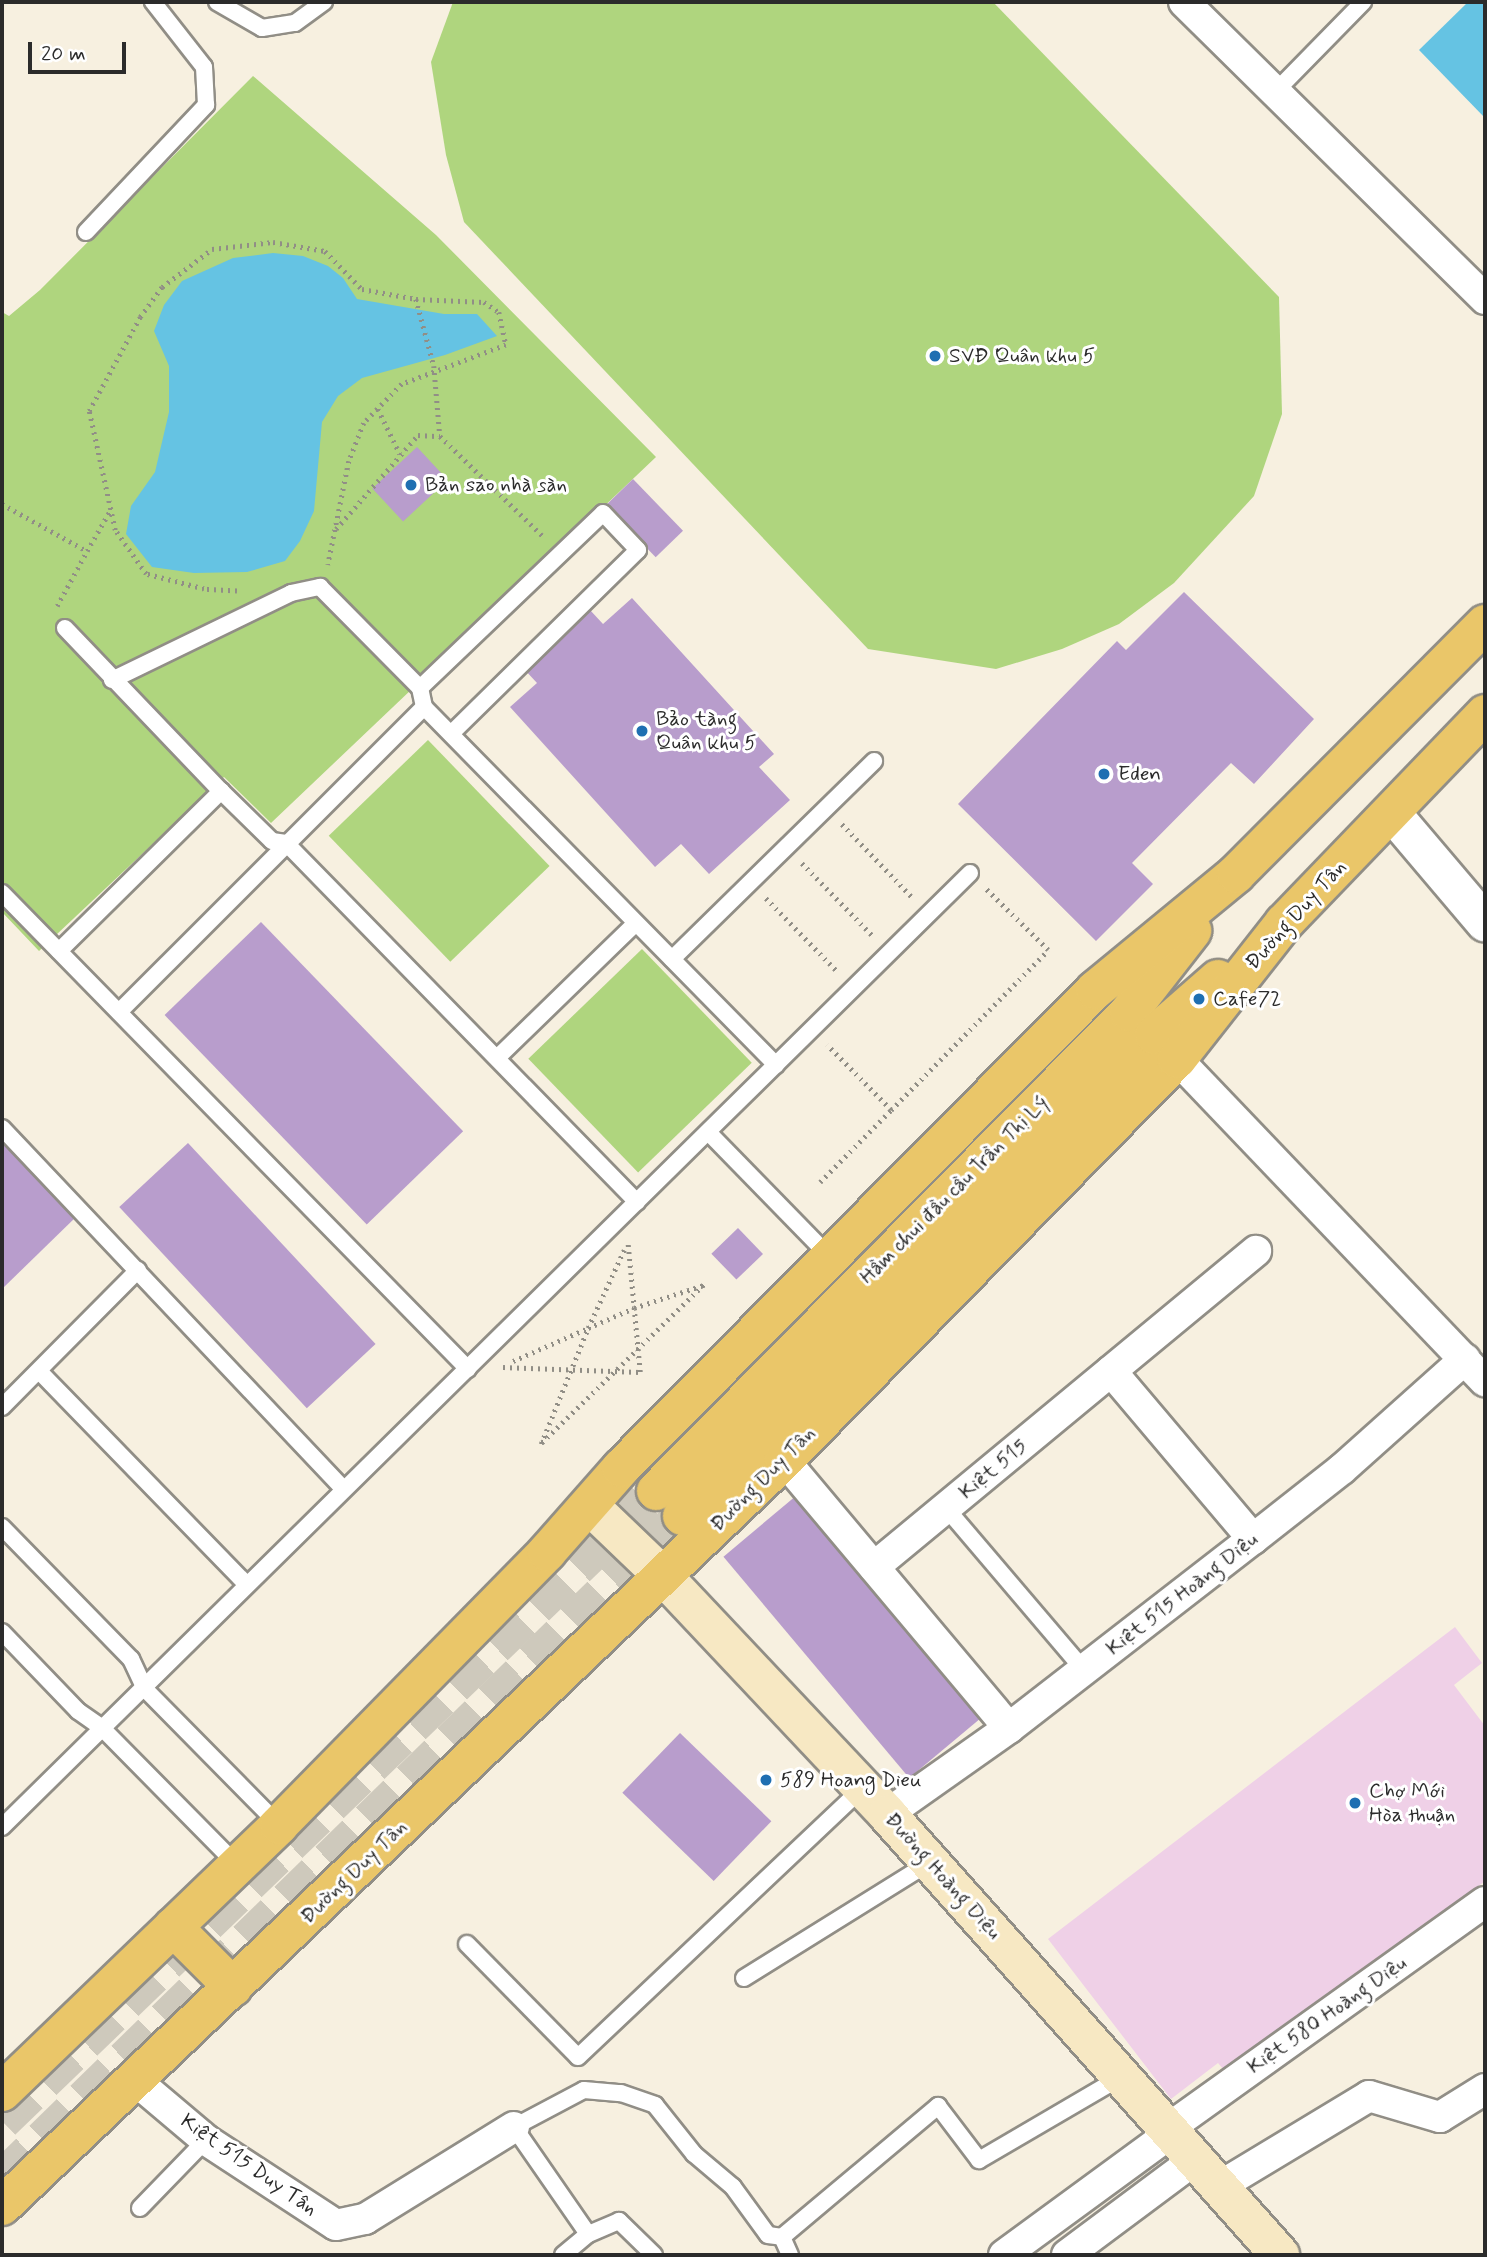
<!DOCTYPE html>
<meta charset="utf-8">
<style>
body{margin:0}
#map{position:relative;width:1487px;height:2257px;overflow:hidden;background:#f7f0e0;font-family:Mynerve,sans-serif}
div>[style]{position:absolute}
.built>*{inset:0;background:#efd0e7}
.green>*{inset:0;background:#afd57e;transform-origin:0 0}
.water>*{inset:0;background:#65c3e3}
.building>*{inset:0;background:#b89dcc;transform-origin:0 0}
.primary-tunnel>*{height:38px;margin-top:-19px;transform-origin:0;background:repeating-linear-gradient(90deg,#cec9bc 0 38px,transparent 0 57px)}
.path>*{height:4.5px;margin-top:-2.25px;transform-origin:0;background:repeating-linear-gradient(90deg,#918e86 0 2px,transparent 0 7px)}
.roads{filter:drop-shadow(2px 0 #918e86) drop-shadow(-2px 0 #918e86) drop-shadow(0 2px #918e86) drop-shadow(0 -2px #918e86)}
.service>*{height:16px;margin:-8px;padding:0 8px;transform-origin:8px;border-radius:8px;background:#fff}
.minor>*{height:30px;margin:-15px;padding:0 15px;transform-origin:15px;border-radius:15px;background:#fff}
.tertiary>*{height:37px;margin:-18.5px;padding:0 18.5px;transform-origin:18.5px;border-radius:18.5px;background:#fff}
.secondary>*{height:38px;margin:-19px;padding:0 19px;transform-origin:19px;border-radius:19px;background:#f7e8c3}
.primary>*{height:38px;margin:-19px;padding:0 19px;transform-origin:19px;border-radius:19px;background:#eac669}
.dots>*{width:19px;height:19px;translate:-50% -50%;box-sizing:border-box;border:4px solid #fff;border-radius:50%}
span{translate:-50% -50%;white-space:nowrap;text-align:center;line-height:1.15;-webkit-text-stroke:6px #fff;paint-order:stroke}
.poi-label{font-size:21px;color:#2b2b2b}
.left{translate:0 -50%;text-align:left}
.street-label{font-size:21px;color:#2b2b2b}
.frame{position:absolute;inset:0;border:4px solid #2b2b2b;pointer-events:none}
.scale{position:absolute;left:28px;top:42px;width:98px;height:32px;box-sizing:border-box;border:4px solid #2b2b2b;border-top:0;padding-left:9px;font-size:21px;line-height:24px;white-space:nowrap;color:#2b2b2b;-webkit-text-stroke:5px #fff;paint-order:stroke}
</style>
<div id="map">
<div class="built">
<i style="clip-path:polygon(1455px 1627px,1482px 1663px,1454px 1685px,1485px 1726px,1485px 1881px,1229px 2076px,1218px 2063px,1171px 2099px,1048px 1939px)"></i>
</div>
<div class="green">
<i style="clip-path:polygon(453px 2px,993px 2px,1279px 297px,1282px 414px,1254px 496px,1174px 583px,1119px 624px,1062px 649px,996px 669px,868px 649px,464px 222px,446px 155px,431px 62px)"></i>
<i style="clip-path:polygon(253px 76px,436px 235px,656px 457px,271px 823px,224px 777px,39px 951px,2px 912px,2px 312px,9px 316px,40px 290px)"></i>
<i style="left:428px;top:740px;width:175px;height:138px;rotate:46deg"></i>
<i style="left:642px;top:949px;width:158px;height:158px;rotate:46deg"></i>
</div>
<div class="water">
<i style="clip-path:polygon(1468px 2px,1485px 2px,1485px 118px,1419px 50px)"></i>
<i style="clip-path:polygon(273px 253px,303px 256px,328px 266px,343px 278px,357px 299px,444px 314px,477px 314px,497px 336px,445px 355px,362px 378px,338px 396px,322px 422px,314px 511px,300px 541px,285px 561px,247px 572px,194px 573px,152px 567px,126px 534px,131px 506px,155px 472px,169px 412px,169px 366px,154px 331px,164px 305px,182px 281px,233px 258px)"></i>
</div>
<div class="building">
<i style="left:417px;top:447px;width:45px;height:61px;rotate:47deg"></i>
<i style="left:633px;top:479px;width:72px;height:38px;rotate:46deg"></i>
<i style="clip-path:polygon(1184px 592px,1314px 719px,1254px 784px,1231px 763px,1132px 863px,1153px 884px,1096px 941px,958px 804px,1117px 641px,1126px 650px)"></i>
<i style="clip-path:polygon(632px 598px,774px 754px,759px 767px,790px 800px,709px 874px,681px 844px,655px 867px,510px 707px,537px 683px,524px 669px,590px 610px,603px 624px)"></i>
<i style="left:261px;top:922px;width:291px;height:134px;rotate:46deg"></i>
<i style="clip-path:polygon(2px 1143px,78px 1215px,2px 1289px)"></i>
<i style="left:188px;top:1143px;width:275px;height:94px;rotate:47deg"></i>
<i style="left:738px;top:1228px;width:36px;height:37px;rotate:46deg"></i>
<i style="left:797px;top:1495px;width:289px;height:96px;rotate:50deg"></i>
<i style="left:680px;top:1733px;width:127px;height:83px;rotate:44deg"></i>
</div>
<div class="primary-tunnel">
<i style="left:2px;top:2121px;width:908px;rotate:-43.93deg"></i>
<i style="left:2px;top:2179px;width:950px;rotate:-44.27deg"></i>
</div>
<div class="path">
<i style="left:416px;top:299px;width:69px;rotate:75deg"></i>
<i style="left:434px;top:366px;width:70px;rotate:85.1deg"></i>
<i style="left:440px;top:436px;width:146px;rotate:44.2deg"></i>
<i style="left:378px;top:409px;width:50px;rotate:63.9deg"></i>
<i style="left:2px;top:504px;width:97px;rotate:28.9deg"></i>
<i style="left:87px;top:551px;width:48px;rotate:-60.3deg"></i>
<i style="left:336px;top:529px;width:125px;rotate:-48.9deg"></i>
<i style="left:418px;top:435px;width:22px;rotate:3deg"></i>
<i style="left:237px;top:591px;width:33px;rotate:-177deg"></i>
<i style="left:204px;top:589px;width:60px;rotate:-165.5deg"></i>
<i style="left:146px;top:574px;width:54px;rotate:-125.2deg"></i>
<i style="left:115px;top:530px;width:122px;rotate:-102.3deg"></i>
<i style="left:89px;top:411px;width:107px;rotate:-61.5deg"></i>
<i style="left:140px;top:317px;width:37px;rotate:-54deg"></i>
<i style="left:162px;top:287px;width:63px;rotate:-37.2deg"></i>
<i style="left:212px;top:249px;width:61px;rotate:-6.5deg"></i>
<i style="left:273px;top:242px;width:53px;rotate:9.8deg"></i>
<i style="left:325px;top:251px;width:53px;rotate:45.8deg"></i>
<i style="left:362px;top:289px;width:55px;rotate:10.5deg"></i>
<i style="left:416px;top:299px;width:68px;rotate:2.5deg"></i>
<i style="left:484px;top:302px;width:18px;rotate:34deg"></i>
<i style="left:499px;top:312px;width:34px;rotate:78deg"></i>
<i style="left:506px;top:345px;width:111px;rotate:159.4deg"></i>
<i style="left:402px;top:384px;width:54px;rotate:134.3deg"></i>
<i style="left:364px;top:423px;width:41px;rotate:111.5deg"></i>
<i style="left:349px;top:461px;width:106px;rotate:101.4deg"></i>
<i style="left:57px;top:606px;width:63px;rotate:-61.4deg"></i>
<i style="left:842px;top:824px;width:103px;rotate:46.2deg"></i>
<i style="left:802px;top:863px;width:103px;rotate:45.8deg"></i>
<i style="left:766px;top:898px;width:103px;rotate:45.8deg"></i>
<i style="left:891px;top:1110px;width:224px;rotate:-45.5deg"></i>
<i style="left:1048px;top:950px;width:87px;rotate:-135.5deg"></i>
<i style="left:820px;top:1182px;width:101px;rotate:-45.4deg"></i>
<i style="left:891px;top:1110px;width:91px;rotate:-134.6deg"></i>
<i style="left:513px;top:1361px;width:82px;rotate:-23.7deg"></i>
<i style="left:588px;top:1328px;width:50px;rotate:-23.5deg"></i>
<i style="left:634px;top:1308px;width:74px;rotate:-18.2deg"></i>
<i style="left:704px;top:1285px;width:228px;rotate:135.7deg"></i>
<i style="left:541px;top:1444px;width:125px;rotate:-67.9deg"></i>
<i style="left:588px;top:1328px;width:86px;rotate:-65.2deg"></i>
<i style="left:503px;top:1367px;width:137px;rotate:2.1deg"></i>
<i style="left:640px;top:1372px;width:128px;rotate:-95.4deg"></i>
</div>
<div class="roads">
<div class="service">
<i style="left:217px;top:2px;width:52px;rotate:30deg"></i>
<i style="left:262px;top:28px;width:33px;rotate:-9deg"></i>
<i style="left:295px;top:23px;width:36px;rotate:-36deg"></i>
<i style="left:1275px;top:92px;width:126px;rotate:-45.6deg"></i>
<i style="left:86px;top:232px;width:175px;rotate:-46.6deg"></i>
<i style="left:206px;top:105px;width:38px;rotate:-93deg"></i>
<i style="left:204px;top:67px;width:83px;rotate:-128.1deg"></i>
<i style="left:65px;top:628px;width:226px;rotate:46.3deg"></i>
<i style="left:221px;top:791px;width:71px;rotate:44.4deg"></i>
<i style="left:272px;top:841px;width:14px;rotate:8deg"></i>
<i style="left:286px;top:843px;width:502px;rotate:45.65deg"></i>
<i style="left:112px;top:680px;width:199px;rotate:-25.9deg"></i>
<i style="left:291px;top:593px;width:30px;rotate:-12deg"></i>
<i style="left:320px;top:587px;width:142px;rotate:45.3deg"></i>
<i style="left:420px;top:688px;width:19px;rotate:78deg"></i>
<i style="left:424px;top:707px;width:502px;rotate:45.48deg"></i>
<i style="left:420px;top:688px;width:253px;rotate:-43.7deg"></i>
<i style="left:603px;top:513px;width:51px;rotate:46.6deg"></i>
<i style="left:638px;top:550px;width:262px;rotate:135.5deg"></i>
<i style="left:2px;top:893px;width:666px;rotate:45.61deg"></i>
<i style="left:59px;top:951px;width:228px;rotate:-44.6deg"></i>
<i style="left:672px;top:959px;width:283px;rotate:-44.4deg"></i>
<i style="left:119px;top:1012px;width:431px;rotate:-45deg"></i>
<i style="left:498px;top:1057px;width:192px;rotate:-44.2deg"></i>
<i style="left:2px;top:1128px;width:497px;rotate:46.6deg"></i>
<i style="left:708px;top:1132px;width:175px;rotate:45.7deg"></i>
<i style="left:39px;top:1371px;width:298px;rotate:45.8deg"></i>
<i style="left:2px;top:1407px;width:193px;rotate:-45.2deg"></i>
<i style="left:946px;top:1508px;width:213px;rotate:49.6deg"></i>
<i style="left:2px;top:1527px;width:185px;rotate:45.7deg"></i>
<i style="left:131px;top:1659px;width:33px;rotate:65deg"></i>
<i style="left:145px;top:1689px;width:191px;rotate:45.4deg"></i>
<i style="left:2px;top:1632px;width:110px;rotate:46.1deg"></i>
<i style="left:78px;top:1711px;width:29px;rotate:35deg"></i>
<i style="left:102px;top:1728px;width:192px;rotate:45.4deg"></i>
<i style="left:2px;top:1827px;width:1359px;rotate:-44.58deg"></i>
<i style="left:467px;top:1944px;width:158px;rotate:45.5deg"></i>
<i style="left:578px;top:2057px;width:391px;rotate:-43.4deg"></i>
<i style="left:744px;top:1978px;width:219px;rotate:-31.9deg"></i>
<i style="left:140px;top:2208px;width:95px;rotate:-45.9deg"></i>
<i style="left:782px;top:2237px;width:20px;rotate:66deg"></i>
<i style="left:563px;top:2255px;width:33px;rotate:-40deg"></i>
<i style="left:654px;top:2255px;width:49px;rotate:-135.8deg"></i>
<i style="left:619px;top:2221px;width:34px;rotate:157deg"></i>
<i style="left:588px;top:2234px;width:130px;rotate:-124.7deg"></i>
<i style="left:514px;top:2127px;width:79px;rotate:-27.9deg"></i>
<i style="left:584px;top:2090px;width:37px;rotate:5deg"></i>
<i style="left:621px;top:2093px;width:36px;rotate:19deg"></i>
<i style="left:655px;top:2105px;width:63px;rotate:51.5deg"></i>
<i style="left:694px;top:2154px;width:51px;rotate:40.2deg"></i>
<i style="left:733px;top:2187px;width:59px;rotate:53.9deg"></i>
<i style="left:768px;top:2235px;width:14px;rotate:8deg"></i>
<i style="left:782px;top:2237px;width:204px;rotate:-40deg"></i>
<i style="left:938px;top:2106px;width:68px;rotate:52.8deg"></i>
<i style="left:979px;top:2160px;width:164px;rotate:-30.3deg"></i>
</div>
<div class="minor">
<i style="left:1184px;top:2px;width:423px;rotate:44.6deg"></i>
<i style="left:1177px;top:1059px;width:446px;rotate:46.3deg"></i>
<i style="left:1111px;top:1371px;width:220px;rotate:49.8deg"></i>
<i style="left:784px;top:1460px;width:350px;rotate:50deg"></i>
<i style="left:874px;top:1567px;width:496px;rotate:-39.6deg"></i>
<i style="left:887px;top:1814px;width:149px;rotate:-35.2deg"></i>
<i style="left:1009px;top:1728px;width:309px;rotate:-37.8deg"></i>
<i style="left:1253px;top:1539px;width:113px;rotate:-38.2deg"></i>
<i style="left:1342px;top:1469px;width:165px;rotate:-41.8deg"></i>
<i style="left:135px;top:2080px;width:93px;rotate:40.2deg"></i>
<i style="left:206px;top:2140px;width:155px;rotate:33.2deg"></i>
<i style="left:336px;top:2225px;width:30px;rotate:-12deg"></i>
<i style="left:365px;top:2219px;width:175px;rotate:-31.7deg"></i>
<i style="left:1169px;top:2128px;width:388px;rotate:-35.6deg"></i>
<i style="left:1220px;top:2186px;width:174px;rotate:-31.1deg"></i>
<i style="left:1369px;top:2096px;width:74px;rotate:16.5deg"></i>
<i style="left:1440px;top:2117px;width:53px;rotate:-31.9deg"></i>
<i style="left:1004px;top:2255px;width:208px;rotate:-36.2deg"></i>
<i style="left:1067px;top:2255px;width:161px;rotate:-36.7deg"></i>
</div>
<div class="tertiary">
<i style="left:1391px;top:812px;width:145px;rotate:49.7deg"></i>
</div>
<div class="secondary">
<i style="left:590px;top:1506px;width:103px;rotate:43.8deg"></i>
<i style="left:664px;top:1577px;width:325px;rotate:46.7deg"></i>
<i style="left:887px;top:1814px;width:591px;rotate:48.29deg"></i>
</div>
<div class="primary">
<i style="left:656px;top:1491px;width:673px;rotate:-45.36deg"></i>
<i style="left:1129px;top:1012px;width:103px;rotate:-52.1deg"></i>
<i style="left:682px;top:1516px;width:674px;rotate:-45.54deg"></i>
<i style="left:1154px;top:1035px;width:85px;rotate:-41.2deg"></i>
<i style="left:173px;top:1927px;width:85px;rotate:45deg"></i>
<i style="left:2px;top:2092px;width:385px;rotate:-43.9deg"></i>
<i style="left:279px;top:1825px;width:383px;rotate:-45.5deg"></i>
<i style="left:547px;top:1552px;width:112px;rotate:-48.6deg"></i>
<i style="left:621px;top:1468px;width:673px;rotate:-45.24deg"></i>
<i style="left:1095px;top:990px;width:183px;rotate:-39.4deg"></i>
<i style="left:1236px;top:874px;width:353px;rotate:-45.1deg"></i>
<i style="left:2px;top:2206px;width:1081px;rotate:-43.65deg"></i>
<i style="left:784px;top:1460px;width:561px;rotate:-45.58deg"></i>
<i style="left:1177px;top:1059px;width:173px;rotate:-51.8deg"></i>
<i style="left:1284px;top:923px;width:290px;rotate:-46.1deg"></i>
</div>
</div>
<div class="dots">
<i style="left:935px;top:356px;background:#1f6fb2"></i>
<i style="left:411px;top:485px;background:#1f6fb2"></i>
<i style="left:642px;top:731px;background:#1f6fb2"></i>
<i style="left:1104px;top:774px;background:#1f6fb2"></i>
<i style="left:1199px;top:999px;background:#1f6fb2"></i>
<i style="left:766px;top:1780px;background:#1f6fb2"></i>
<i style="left:1355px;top:1803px;background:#1f6fb2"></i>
</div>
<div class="poi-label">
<span class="left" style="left:949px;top:356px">SVĐ Quân khu 5</span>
<span class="left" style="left:425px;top:485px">Bản sao nhà sàn</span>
<span class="left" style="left:656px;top:731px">Bảo tàng<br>Quân khu 5</span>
<span class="left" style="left:1118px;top:774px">Eden</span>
<span class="left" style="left:1213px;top:999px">Cafe72</span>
<span class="left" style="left:780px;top:1780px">589 Hoang Dieu</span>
<span class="left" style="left:1369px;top:1803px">Chợ Mới<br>Hòa thuận</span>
</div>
<div class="street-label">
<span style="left:1296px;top:915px;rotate:-48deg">Đường Duy Tân</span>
<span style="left:954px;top:1190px;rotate:-45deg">Hầm chui đầu cầu Trần Thị Lý</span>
<span style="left:993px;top:1469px;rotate:-40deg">Kiệt 515</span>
<span style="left:763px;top:1479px;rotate:-45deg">Đường Duy Tân</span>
<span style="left:1182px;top:1594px;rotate:-38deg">Kiệt 515 Hoàng Diệu</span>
<span style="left:354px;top:1872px;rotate:-44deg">Đường Duy Tân</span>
<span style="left:943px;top:1876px;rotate:48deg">Đường Hoàng Diệu</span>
<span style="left:1327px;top:2015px;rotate:-35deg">Kiệt 580 Hoàng Diệu</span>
<span style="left:249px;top:2165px;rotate:35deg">Kiệt 515 Duy Tân</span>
</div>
<div class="frame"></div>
<div class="scale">20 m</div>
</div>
